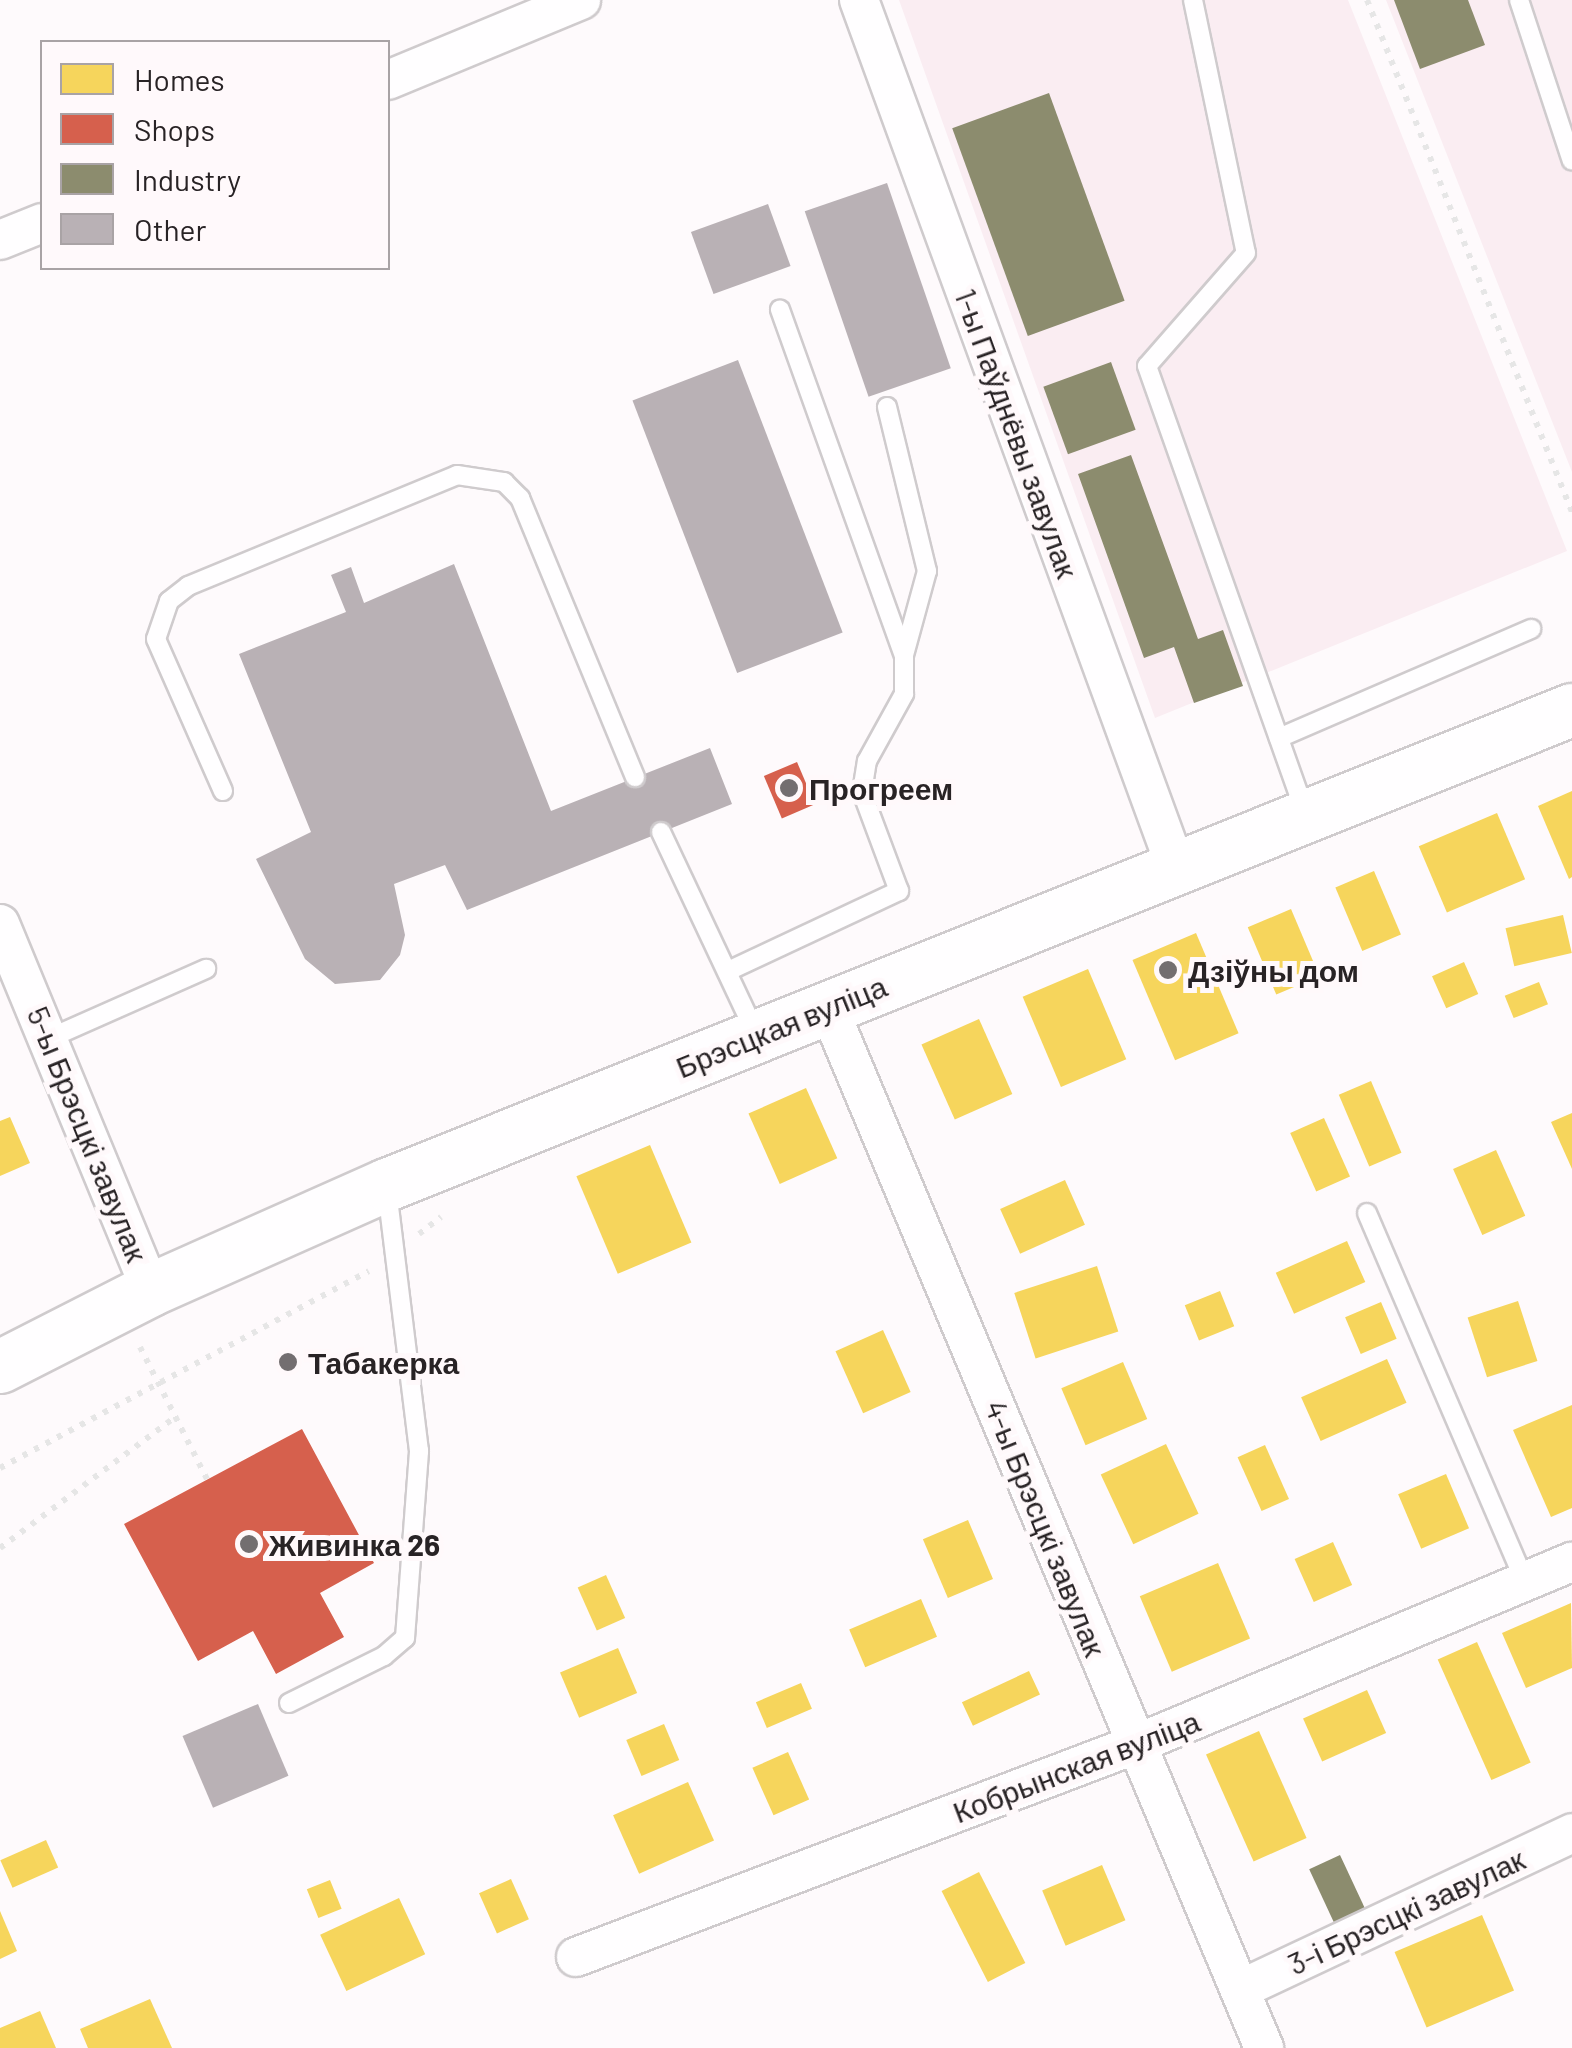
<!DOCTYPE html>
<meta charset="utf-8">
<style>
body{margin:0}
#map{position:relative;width:1572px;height:2048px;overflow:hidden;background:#fefafc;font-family:Barlow,sans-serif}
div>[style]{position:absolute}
.built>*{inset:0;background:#faedf2}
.homes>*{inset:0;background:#f6d55c;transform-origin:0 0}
.shops>*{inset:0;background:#d6604d;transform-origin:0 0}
.industry>*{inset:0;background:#8c8c6e;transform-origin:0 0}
.building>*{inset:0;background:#b9b1b5;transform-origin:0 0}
.path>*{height:6px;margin-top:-3px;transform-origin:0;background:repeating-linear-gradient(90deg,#e6e6e6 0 5px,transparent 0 13px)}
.roads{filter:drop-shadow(2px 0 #cfcbcd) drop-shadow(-2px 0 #cfcbcd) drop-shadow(0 2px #cfcbcd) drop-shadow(0 -2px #cfcbcd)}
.lane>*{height:18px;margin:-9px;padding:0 9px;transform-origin:9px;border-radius:9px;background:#fffeff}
.street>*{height:38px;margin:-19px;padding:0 19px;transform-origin:19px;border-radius:19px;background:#fffeff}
.secondary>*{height:52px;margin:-26px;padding:0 26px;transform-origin:26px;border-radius:26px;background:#fffeff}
.dots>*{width:28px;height:28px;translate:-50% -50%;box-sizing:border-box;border:5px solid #fff9fb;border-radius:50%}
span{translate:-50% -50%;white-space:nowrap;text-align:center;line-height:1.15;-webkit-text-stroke:10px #fff9fb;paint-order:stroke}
.street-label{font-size:30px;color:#282325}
.poi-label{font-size:30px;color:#282325;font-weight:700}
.left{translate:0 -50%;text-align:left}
.legend{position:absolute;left:40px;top:40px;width:350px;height:230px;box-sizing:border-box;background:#fff9fb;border:2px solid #a9a3a5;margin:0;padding:12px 18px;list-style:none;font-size:30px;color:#282325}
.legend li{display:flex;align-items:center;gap:20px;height:50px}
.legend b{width:50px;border:2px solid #a9a3a5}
</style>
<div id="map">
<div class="built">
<i style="clip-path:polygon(899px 0,1348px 0,1567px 551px,1155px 718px)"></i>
<i style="clip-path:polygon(1386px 0,1572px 0,1572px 472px)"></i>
</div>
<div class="homes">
<i style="clip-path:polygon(1572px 791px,1572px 877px,1569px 879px,1538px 806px)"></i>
<i style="left:1497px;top:813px;width:72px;height:85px;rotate:67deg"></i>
<i style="left:1374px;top:871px;width:69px;height:42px;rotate:67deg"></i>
<i style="left:1291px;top:909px;width:73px;height:47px;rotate:67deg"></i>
<i style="left:1563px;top:915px;width:39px;height:59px;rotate:77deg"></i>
<i style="left:1196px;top:933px;width:109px;height:69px;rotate:67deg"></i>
<i style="left:1464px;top:962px;width:35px;height:35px;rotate:66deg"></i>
<i style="left:1088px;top:969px;width:98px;height:71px;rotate:67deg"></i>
<i style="left:1539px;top:982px;width:24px;height:37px;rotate:68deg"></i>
<i style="left:979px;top:1019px;width:82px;height:63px;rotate:66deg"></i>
<i style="left:1371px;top:1081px;width:78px;height:35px;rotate:67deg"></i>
<i style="left:806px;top:1088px;width:77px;height:63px;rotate:66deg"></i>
<i style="clip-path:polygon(1572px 1113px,1572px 1169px,1551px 1122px)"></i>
<i style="clip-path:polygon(10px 1117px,30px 1163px,0 1176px,0 1121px)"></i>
<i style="left:1324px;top:1118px;width:64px;height:37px;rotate:66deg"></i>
<i style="left:650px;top:1145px;width:106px;height:80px;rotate:67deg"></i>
<i style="left:1496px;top:1150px;width:72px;height:47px;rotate:66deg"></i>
<i style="left:1065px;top:1180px;width:49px;height:71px;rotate:66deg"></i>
<i style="left:1347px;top:1241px;width:45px;height:78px;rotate:66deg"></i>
<i style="left:1097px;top:1266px;width:69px;height:87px;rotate:72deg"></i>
<i style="left:1220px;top:1291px;width:38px;height:38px;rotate:68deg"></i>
<i style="left:1518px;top:1301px;width:63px;height:53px;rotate:72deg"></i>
<i style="left:1381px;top:1302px;width:40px;height:39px;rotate:67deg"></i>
<i style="left:883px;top:1330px;width:68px;height:52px;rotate:66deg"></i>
<i style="left:1387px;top:1359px;width:48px;height:94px;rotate:66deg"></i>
<i style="left:1123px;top:1362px;width:62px;height:67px;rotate:67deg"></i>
<i style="clip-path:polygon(1572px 1405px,1572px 1508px,1551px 1517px,1513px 1430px)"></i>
<i style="left:1166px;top:1444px;width:77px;height:72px;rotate:65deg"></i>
<i style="left:1265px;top:1445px;width:59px;height:30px;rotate:66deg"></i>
<i style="left:1446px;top:1474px;width:59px;height:52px;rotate:67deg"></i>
<i style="left:968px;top:1520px;width:64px;height:49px;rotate:67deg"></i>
<i style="left:1333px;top:1542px;width:47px;height:42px;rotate:66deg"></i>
<i style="left:1218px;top:1563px;width:82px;height:85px;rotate:67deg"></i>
<i style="left:606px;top:1575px;width:47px;height:31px;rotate:66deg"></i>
<i style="left:921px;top:1599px;width:41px;height:78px;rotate:67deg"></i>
<i style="clip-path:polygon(1571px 1603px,1572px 1668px,1526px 1688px,1502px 1633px)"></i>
<i style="left:1477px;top:1642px;width:132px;height:43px;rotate:66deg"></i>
<i style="left:618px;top:1648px;width:49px;height:63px;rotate:67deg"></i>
<i style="left:1029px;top:1671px;width:26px;height:74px;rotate:65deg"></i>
<i style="left:801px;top:1683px;width:28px;height:49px;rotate:67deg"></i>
<i style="left:1367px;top:1690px;width:47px;height:70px;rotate:66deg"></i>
<i style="left:664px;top:1724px;width:39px;height:41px;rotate:67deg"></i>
<i style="left:1259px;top:1731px;width:117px;height:58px;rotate:66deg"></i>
<i style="left:788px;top:1752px;width:52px;height:39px;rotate:66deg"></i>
<i style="left:688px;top:1782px;width:64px;height:82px;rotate:66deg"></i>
<i style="left:46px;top:1840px;width:30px;height:50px;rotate:66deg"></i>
<i style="left:1102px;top:1865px;width:60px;height:65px;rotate:67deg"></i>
<i style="left:979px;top:1872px;width:102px;height:42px;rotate:63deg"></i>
<i style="left:511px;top:1879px;width:44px;height:35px;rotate:66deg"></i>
<i style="left:330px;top:1880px;width:31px;height:25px;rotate:68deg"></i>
<i style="left:399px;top:1898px;width:62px;height:87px;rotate:65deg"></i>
<i style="clip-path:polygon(0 1911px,17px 1951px,0 1959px)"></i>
<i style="left:1482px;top:1915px;width:82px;height:95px;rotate:67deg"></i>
<i style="clip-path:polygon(150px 1999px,172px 2048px,88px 2048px,80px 2029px)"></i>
<i style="clip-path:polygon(40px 2011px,56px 2048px,0 2048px,0 2028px)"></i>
</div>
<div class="shops">
<i style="left:797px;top:762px;width:46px;height:36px;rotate:67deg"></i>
<i style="clip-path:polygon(302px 1429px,374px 1563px,320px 1593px,344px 1637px,276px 1674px,253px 1631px,198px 1661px,124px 1524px)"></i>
</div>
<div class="industry">
<i style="clip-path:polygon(1394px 0,1468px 0,1485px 45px,1420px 69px)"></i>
<i style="left:1049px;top:93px;width:221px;height:103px;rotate:70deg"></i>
<i style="left:1111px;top:362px;width:72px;height:72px;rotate:70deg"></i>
<i style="clip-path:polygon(1131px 455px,1198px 639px,1223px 630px,1243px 686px,1194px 703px,1174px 647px,1144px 658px,1078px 474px)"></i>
<i style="left:1340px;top:1855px;width:63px;height:34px;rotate:65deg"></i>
</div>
<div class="building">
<i style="left:887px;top:183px;width:196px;height:87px;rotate:71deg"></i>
<i style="left:768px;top:204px;width:66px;height:82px;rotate:70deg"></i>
<i style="left:738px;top:360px;width:292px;height:113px;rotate:69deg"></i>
<i style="clip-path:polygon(454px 564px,551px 811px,710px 748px,732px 804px,467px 910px,445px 865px,394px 884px,405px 935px,400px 955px,380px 980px,335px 984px,305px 959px,256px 859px,311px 832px,239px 654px,346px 612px,331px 575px,351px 567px,364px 603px)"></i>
<i style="left:258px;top:1704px;width:78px;height:82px;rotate:67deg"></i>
</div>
<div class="path">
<i style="left:1367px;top:0;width:552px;rotate:68.18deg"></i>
<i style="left:419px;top:1234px;width:28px;rotate:-38deg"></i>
<i style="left:140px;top:1347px;width:148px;rotate:63.1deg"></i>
<i style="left:0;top:1468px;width:418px;rotate:-28.1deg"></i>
<i style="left:0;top:1548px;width:219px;rotate:-36.8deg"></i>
</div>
<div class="roads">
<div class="lane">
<i style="left:1193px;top:0;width:258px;rotate:78.2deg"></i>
<i style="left:1246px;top:253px;width:150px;rotate:131.2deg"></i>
<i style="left:1147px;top:366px;width:473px;rotate:70.5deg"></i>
<i style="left:1519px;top:0;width:169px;rotate:71.8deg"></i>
<i style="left:887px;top:407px;width:169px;rotate:76.3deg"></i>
<i style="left:927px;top:571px;width:87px;rotate:105.3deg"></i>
<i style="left:1279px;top:738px;width:275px;rotate:-23.4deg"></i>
<i style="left:223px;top:791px;width:166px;rotate:-113.8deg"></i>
<i style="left:156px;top:639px;width:40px;rotate:-71.1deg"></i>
<i style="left:169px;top:601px;width:24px;rotate:-38deg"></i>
<i style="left:188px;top:586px;width:291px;rotate:-22.4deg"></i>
<i style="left:457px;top:475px;width:48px;rotate:8.5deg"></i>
<i style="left:504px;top:482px;width:23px;rotate:45deg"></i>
<i style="left:520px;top:498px;width:302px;rotate:67.6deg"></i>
<i style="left:661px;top:832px;width:221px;rotate:64.8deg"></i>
<i style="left:728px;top:971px;width:189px;rotate:-25.1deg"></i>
<i style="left:899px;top:891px;width:106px;rotate:-110.5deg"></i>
<i style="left:862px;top:792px;width:31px;rotate:-81deg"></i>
<i style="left:867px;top:761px;width:77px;rotate:-61.1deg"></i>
<i style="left:904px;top:694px;width:38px;rotate:-90deg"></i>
<i style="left:904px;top:656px;width:368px;rotate:-109.7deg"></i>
<i style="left:50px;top:1038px;width:171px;rotate:-23.9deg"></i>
<i style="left:1367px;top:1213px;width:401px;rotate:66.8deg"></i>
<i style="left:289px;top:1703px;width:106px;rotate:-26.3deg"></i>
<i style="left:384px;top:1656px;width:28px;rotate:-41deg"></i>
<i style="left:405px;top:1638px;width:188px;rotate:-85.7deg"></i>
<i style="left:419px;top:1451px;width:262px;rotate:-97deg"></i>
</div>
<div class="street">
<i style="left:859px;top:0;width:921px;rotate:69.93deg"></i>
<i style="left:388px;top:80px;width:209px;rotate:-22.5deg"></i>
<i style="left:0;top:240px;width:45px;rotate:-22deg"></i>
<i style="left:0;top:924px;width:396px;rotate:67.6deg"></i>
<i style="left:828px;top:1007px;width:1129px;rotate:67.27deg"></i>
<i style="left:576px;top:1957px;width:597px;rotate:-20.8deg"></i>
<i style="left:1134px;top:1745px;width:475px;rotate:-22.7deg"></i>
<i style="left:1241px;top:1989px;width:366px;rotate:-25.2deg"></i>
</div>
<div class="secondary">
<i style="left:0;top:1367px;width:169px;rotate:-27deg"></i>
<i style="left:151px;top:1290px;width:258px;rotate:-24deg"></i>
<i style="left:387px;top:1185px;width:1277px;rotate:-21.84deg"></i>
</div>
</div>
<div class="dots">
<i style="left:789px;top:788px;background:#736e70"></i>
<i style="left:1168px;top:970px;background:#736e70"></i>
<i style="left:288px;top:1362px;background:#736e70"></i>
<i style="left:249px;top:1544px;background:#736e70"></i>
</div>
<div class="street-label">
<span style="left:1017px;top:433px;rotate:70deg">1-ы Паўднёвы завулак</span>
<span style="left:781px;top:1026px;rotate:-22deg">Брэсцкая вуліца</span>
<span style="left:88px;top:1134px;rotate:68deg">5-ы Брэсцкі завулак</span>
<span style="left:1046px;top:1528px;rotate:68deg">4-ы Брэсцкі завулак</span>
<span style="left:1076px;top:1766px;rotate:-21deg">Кобрынская вуліца</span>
<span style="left:1406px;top:1911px;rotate:-25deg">3-і Брэсцкі завулак</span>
</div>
<div class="poi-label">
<span class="left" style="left:809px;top:788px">Прогреем</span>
<span class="left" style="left:1188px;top:970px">Дзіўны дом</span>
<span class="left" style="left:308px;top:1362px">Табакерка</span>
<span class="left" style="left:269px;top:1544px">Живинка 26</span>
</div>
<ul class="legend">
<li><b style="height:28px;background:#f6d55c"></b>Homes</li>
<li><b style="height:28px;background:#d6604d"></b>Shops</li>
<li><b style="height:28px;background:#8c8c6e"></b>Industry</li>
<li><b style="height:28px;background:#b9b1b5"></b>Other</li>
</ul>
</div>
